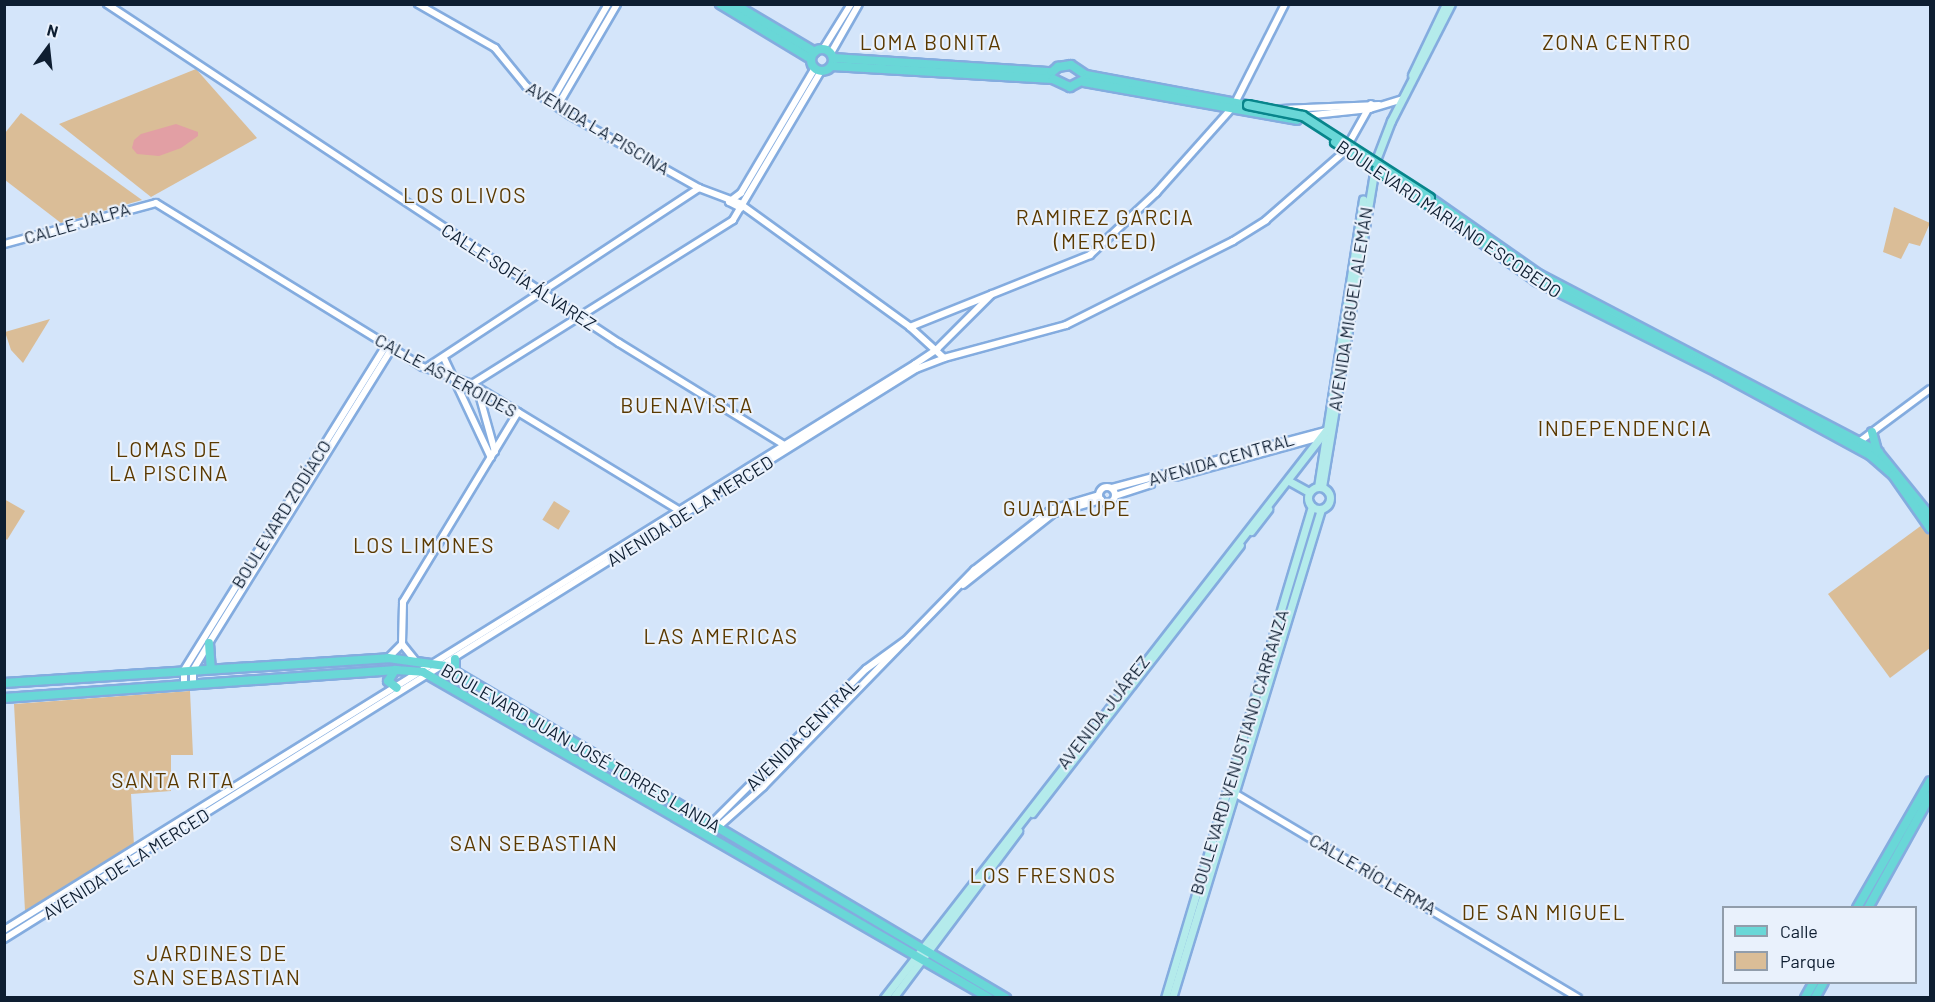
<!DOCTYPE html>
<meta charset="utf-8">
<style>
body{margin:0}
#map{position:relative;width:1935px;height:1002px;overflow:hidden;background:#d4e5fa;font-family:Barlow,sans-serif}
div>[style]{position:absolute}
.green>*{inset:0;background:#dabd97;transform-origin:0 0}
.water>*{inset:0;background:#e29fa4}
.roads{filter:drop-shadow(2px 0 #84acdf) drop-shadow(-2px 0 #84acdf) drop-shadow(0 2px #84acdf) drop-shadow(0 -2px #84acdf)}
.tertiary>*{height:6px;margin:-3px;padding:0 3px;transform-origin:3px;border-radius:3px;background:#fff}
.tertiary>.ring{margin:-3px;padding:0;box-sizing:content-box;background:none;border:6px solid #fff;border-radius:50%}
.secondary>*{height:7px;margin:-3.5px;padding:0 3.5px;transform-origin:3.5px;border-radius:3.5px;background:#b4ebeb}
.secondary>.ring{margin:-3.5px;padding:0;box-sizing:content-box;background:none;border:7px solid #b4ebeb;border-radius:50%}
.primary>*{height:8px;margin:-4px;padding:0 4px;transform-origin:4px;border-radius:4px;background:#69d7d7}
.primary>.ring{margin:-4px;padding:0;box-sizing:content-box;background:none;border:8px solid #69d7d7;border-radius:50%}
.bridges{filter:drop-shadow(2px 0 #08858b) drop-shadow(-2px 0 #08858b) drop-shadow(0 2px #08858b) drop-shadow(0 -2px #08858b)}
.primary-bridge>*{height:8px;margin:-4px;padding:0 4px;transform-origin:4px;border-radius:4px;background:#69d7d7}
span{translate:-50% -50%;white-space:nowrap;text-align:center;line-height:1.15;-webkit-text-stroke:4.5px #e9f1fc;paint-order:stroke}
.street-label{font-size:18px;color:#0e1e31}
.quarter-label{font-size:21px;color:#5a3900;letter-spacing:1.5px}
.frame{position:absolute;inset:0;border:6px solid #0e1e31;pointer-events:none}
.legend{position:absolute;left:1722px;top:906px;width:195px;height:78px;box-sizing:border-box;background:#e9f1fc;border:2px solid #919dab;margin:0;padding:8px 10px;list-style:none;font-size:18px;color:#0e1e31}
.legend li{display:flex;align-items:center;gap:12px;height:30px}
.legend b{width:30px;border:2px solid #919dab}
.north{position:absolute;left:18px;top:18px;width:60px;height:60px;-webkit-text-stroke:4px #e9f1fc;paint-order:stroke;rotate:15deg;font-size:16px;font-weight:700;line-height:24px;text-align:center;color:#0e1e31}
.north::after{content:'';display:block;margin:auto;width:21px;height:27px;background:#0e1e31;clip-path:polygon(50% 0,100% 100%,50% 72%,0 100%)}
</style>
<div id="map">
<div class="green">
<i style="clip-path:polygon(196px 69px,257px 138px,151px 197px,59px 124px)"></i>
<i style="clip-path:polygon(21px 113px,142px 200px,61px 223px,5px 180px,5px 133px)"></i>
<i style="clip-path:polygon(1894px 207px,1930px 223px,1920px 246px,1909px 243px,1901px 259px,1883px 252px)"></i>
<i style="clip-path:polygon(50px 319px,23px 363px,11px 350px,5px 332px)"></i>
<i style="clip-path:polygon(4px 499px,25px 511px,7px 540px,5px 538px)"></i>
<i style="left:554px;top:501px;width:19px;height:22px;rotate:32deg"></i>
<i style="clip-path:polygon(1922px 525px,1930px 536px,1930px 648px,1890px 678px,1828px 594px)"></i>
<i style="clip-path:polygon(190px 691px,193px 755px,171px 755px,171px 791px,131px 794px,134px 845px,25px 911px,14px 704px)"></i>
</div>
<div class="water">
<i style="clip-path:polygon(176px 124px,198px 132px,198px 136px,181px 148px,159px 156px,137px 154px,132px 148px,134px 140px,141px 134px)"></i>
</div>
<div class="roads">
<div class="tertiary">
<i style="left:107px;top:4px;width:614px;rotate:33.51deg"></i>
<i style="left:619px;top:343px;width:194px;rotate:31.7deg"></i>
<i style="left:418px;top:4px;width:89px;rotate:29.7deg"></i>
<i style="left:495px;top:48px;width:49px;rotate:50.8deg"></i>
<i style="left:526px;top:86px;width:54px;rotate:33.7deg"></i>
<i style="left:571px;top:116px;width:147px;rotate:29.4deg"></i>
<i style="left:699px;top:188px;width:43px;rotate:20.6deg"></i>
<i style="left:739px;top:203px;width:211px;rotate:35.9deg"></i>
<i style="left:910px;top:327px;width:46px;rotate:42.4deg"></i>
<i style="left:823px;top:49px;width:53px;rotate:-58.1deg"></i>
<i style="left:831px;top:53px;width:56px;rotate:-60.3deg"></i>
<i style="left:547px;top:100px;width:6px;rotate:-9deg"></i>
<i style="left:553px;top:99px;width:110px;rotate:-59.9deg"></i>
<i style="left:562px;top:109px;width:9px;rotate:-96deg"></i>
<i style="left:561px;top:100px;width:111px;rotate:-59.7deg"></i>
<i style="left:1281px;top:109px;width:98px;rotate:-2.3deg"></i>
<i style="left:1304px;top:116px;width:66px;rotate:-6.1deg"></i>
<i style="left:1370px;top:109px;width:34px;rotate:-17deg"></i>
<i style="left:741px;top:208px;width:13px;rotate:-153deg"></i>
<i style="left:729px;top:202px;width:15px;rotate:-37deg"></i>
<i style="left:741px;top:193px;width:145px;rotate:-59.4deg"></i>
<i style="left:4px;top:244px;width:157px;rotate:-15.1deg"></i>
<i style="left:156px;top:203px;width:277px;rotate:31.6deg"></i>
<i style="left:392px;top:348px;width:36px;rotate:32deg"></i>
<i style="left:423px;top:367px;width:52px;rotate:19.1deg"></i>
<i style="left:472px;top:384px;width:244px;rotate:31.4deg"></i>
<i style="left:910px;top:327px;width:194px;rotate:-21.8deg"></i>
<i style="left:1090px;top:255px;width:91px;rotate:-43.2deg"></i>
<i style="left:1156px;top:193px;width:115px;rotate:-48.2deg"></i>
<i style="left:1233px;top:107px;width:115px;rotate:-63.2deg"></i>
<i style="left:444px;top:358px;width:110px;rotate:64.8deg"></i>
<i style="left:426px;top:368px;width:327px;rotate:-33.4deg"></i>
<i style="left:472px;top:384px;width:308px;rotate:-32.1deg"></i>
<i style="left:733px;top:220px;width:173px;rotate:-59.4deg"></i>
<i style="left:477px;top:387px;width:67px;rotate:74.5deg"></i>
<i style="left:1856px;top:444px;width:92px;rotate:-36.6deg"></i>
<i style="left:1175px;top:477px;width:155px;rotate:-15.4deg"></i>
<i class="ring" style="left:1099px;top:487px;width:10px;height:10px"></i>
<i style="left:1112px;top:488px;width:224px;rotate:-15deg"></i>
<i style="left:1115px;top:496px;width:38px;rotate:-18deg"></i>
<i style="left:963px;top:585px;width:116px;rotate:-38.4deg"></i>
<i style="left:1054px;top:513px;width:49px;rotate:-15.5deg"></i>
<i style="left:388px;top:658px;width:20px;rotate:-45deg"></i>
<i style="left:414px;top:659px;width:19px;rotate:-129deg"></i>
<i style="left:402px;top:644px;width:42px;rotate:-88.6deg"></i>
<i style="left:403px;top:602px;width:222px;rotate:-58.8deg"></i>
<i style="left:184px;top:685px;width:15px;rotate:-90deg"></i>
<i style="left:184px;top:670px;width:383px;rotate:-58.1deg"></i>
<i style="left:193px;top:685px;width:15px;rotate:-90deg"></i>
<i style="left:193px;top:670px;width:31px;rotate:-59deg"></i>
<i style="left:209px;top:643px;width:347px;rotate:-58.2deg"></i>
<i style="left:1231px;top:791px;width:404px;rotate:30.8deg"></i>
<i style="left:702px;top:833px;width:232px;rotate:-45deg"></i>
<i style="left:866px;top:669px;width:49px;rotate:-35.9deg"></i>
<i style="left:708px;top:836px;width:74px;rotate:-41.7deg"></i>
<i style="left:763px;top:787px;width:303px;rotate:-45.8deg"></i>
<i style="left:974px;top:570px;width:99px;rotate:-38deg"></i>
<i style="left:1052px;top:509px;width:49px;rotate:-16.6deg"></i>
<i style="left:4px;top:930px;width:1073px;rotate:-31.85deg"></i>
<i style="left:915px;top:364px;width:27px;rotate:-34deg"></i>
<i style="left:937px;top:349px;width:78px;rotate:-45deg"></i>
<i style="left:4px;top:939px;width:1075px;rotate:-32.01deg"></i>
<i style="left:916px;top:369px;width:30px;rotate:-21deg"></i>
<i style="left:944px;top:358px;width:126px;rotate:-15.1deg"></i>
<i style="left:1066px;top:325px;width:187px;rotate:-26.7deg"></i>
<i style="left:1233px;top:241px;width:39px;rotate:-32deg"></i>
<i style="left:1266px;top:220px;width:103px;rotate:-41.1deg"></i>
<i style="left:1344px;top:152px;width:55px;rotate:-60.6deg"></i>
</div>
<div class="secondary">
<i style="left:1412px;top:75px;width:79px;rotate:-64.4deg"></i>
<i style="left:1289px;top:481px;width:23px;rotate:29deg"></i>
<i class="ring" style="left:1308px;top:487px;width:15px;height:15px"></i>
<i style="left:1318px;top:487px;width:291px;rotate:-81.1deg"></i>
<i style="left:1322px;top:487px;width:331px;rotate:-80.6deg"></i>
<i style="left:1376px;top:160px;width:42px;rotate:-69deg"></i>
<i style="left:1391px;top:121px;width:131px;rotate:-62.9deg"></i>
<i style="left:1251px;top:531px;width:28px;rotate:-52deg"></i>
<i style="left:1032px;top:813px;width:339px;rotate:-52.2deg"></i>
<i style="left:884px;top:998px;width:720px;rotate:-52.11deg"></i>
<i style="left:893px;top:998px;width:209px;rotate:-53.2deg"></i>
<i style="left:1165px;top:998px;width:513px;rotate:-73.36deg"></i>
<i style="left:1172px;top:998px;width:511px;rotate:-73.05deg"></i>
</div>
<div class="primary">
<i style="left:720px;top:4px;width:106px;rotate:31.1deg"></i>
<i style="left:734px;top:4px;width:94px;rotate:30.7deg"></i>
<i class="ring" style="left:811px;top:49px;width:14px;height:14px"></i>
<i style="left:833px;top:58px;width:219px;rotate:3.7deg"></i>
<i style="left:832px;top:66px;width:221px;rotate:3.4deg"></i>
<i style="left:1052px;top:72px;width:8px;rotate:-40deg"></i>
<i style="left:1058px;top:67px;width:13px;rotate:-9deg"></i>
<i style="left:1071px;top:65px;width:18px;rotate:34deg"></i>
<i style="left:1086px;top:75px;width:165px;rotate:10.5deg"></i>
<i style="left:1053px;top:79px;width:19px;rotate:25deg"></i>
<i style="left:1070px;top:87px;width:17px;rotate:-28deg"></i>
<i style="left:1084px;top:82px;width:216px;rotate:10.1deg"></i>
<i style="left:1430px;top:198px;width:134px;rotate:35deg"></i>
<i style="left:1540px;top:275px;width:382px;rotate:27.6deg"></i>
<i style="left:1878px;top:452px;width:82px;rotate:50.9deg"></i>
<i style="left:1426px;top:203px;width:135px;rotate:35.3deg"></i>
<i style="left:1536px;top:281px;width:203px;rotate:26.7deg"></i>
<i style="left:1717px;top:372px;width:174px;rotate:28.5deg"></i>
<i style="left:1870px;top:455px;width:30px;rotate:41deg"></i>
<i style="left:1893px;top:475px;width:65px;rotate:55.1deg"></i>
<i style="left:1872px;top:432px;width:20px;rotate:75deg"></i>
<i style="left:209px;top:643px;width:26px;rotate:86deg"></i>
<i style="left:455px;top:659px;width:14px;rotate:90deg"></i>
<i style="left:395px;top:670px;width:13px;rotate:122deg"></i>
<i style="left:388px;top:681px;width:11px;rotate:38deg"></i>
<i style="left:4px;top:683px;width:385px;rotate:-3.7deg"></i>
<i style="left:388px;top:658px;width:58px;rotate:8deg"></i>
<i style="left:445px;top:666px;width:652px;rotate:30.62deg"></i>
<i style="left:4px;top:698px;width:393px;rotate:-4.1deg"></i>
<i style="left:396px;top:670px;width:27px;rotate:4deg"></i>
<i style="left:423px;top:672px;width:653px;rotate:29.94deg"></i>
<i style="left:1857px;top:908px;width:146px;rotate:-60.1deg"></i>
<i style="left:1868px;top:908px;width:128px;rotate:-61deg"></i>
<i style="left:1805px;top:998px;width:18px;rotate:-61deg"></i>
<i style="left:1815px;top:998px;width:18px;rotate:-61deg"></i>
</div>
</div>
<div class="bridges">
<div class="primary-bridge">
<i style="left:1248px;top:105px;width:56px;rotate:11.3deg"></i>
<i style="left:1303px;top:116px;width:151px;rotate:32.8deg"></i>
<i style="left:1335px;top:142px;width:36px;rotate:32deg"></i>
<i style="left:1377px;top:169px;width:60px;rotate:34.8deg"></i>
</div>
</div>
<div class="street-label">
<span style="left:598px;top:128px;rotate:31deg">AVENIDA LA PISCINA</span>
<span style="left:1449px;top:219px;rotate:34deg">BOULEVARD MARIANO ESCOBEDO</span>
<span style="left:77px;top:223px;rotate:-16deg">CALLE JALPA</span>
<span style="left:519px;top:277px;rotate:33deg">CALLE SOFÍA ÁLVAREZ</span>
<span style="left:1350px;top:309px;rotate:-81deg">AVENIDA MIGUEL ALEMÁN</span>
<span style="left:446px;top:375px;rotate:28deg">CALLE ASTEROIDES</span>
<span style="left:1221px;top:459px;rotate:-16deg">AVENIDA CENTRAL</span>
<span style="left:690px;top:511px;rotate:-32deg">AVENIDA DE LA MERCED</span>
<span style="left:281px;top:514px;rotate:-58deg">BOULEVARD ZODÍACO</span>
<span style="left:1103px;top:712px;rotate:-52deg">AVENIDA JUÁREZ</span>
<span style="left:802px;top:734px;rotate:-45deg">AVENIDA CENTRAL</span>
<span style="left:581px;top:748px;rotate:30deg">BOULEVARD JUAN JOSÉ TORRES LANDA</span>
<span style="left:1239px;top:752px;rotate:-73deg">BOULEVARD VENUSTIANO CARRANZA</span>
<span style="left:126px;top:864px;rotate:-32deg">AVENIDA DE LA MERCED</span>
<span style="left:1373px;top:874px;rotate:30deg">CALLE RÍO LERMA</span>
</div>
<div class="quarter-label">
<span style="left:931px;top:42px">LOMA BONITA</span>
<span style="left:1617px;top:42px">ZONA CENTRO</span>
<span style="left:465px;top:195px">LOS OLIVOS</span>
<span style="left:1105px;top:229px">RAMIREZ GARCIA<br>(MERCED)</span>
<span style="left:687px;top:405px">BUENAVISTA</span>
<span style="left:1625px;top:428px">INDEPENDENCIA</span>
<span style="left:169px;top:461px">LOMAS DE<br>LA PISCINA</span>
<span style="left:1067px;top:508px">GUADALUPE</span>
<span style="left:424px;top:545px">LOS LIMONES</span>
<span style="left:721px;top:636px">LAS AMERICAS</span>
<span style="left:173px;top:780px">SANTA RITA</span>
<span style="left:534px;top:843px">SAN SEBASTIAN</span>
<span style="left:1043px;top:875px">LOS FRESNOS</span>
<span style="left:1544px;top:912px">DE SAN MIGUEL</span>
<span style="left:217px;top:965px">JARDINES DE<br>SAN SEBASTIAN</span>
</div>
<div class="frame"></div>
<ul class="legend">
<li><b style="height:8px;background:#69d7d7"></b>Calle</li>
<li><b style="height:16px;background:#dabd97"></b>Parque</li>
</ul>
<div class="north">N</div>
</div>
